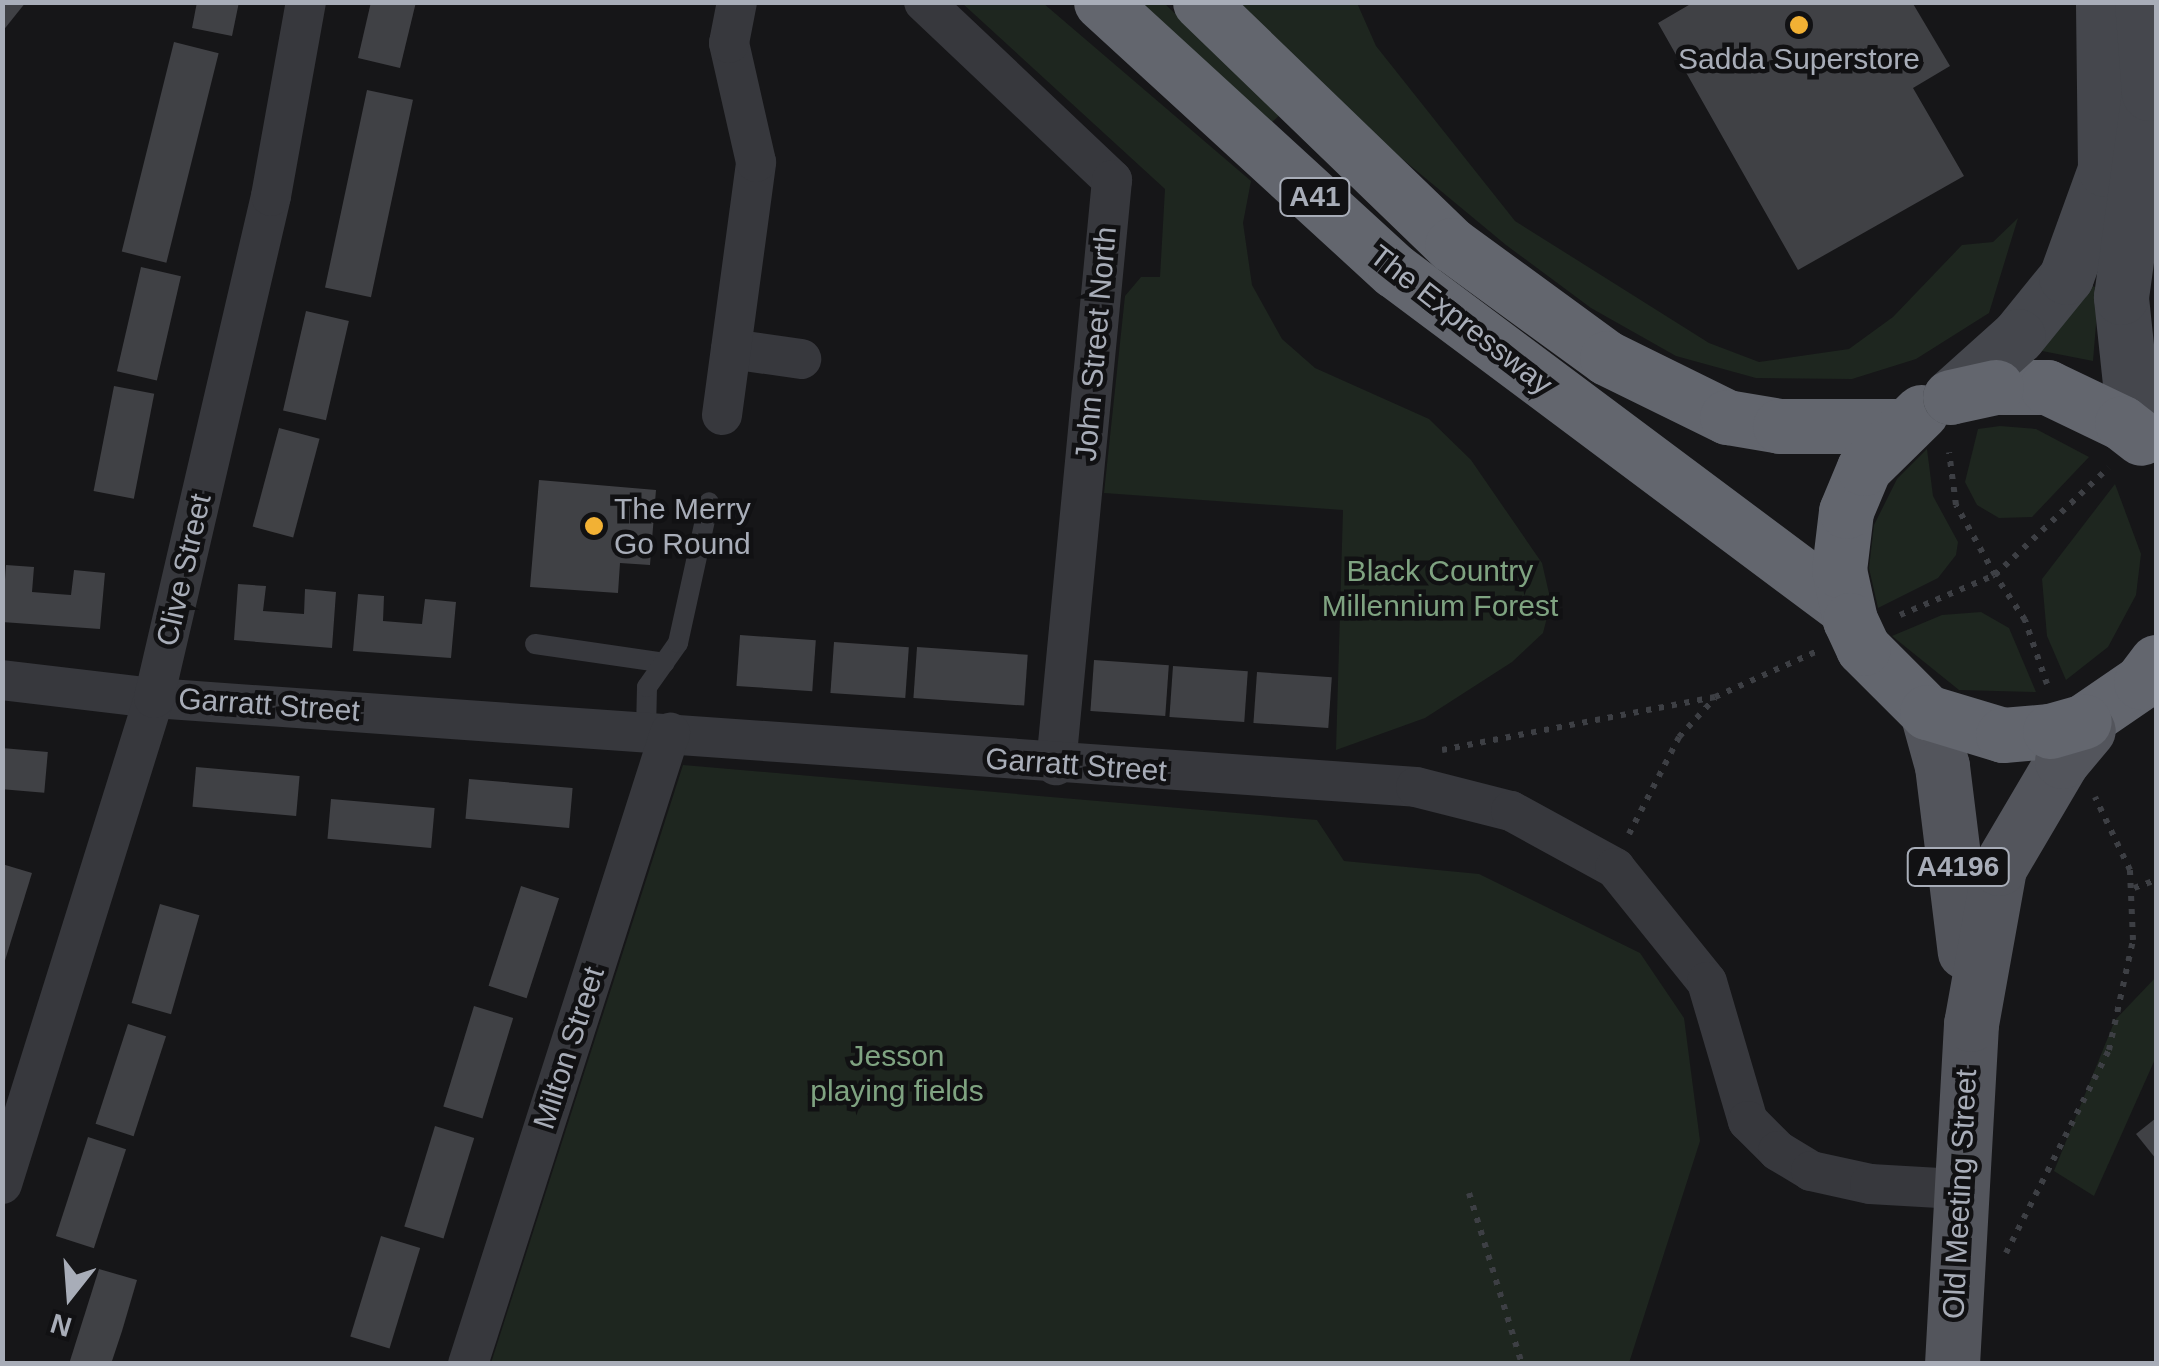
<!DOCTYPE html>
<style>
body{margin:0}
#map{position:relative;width:2159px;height:1366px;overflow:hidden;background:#161618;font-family:Arial,sans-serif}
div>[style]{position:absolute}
.green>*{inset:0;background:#1e261f}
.building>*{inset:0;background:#404145;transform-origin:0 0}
.path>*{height:6px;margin-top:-3px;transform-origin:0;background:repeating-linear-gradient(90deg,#3d3f44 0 5px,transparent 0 13px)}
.lane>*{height:20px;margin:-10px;padding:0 10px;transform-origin:10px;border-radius:10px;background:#37383d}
.street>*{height:40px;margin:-20px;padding:0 20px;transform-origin:20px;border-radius:20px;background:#37383d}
.secondary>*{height:55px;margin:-27.5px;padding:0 27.5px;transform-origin:27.5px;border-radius:27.5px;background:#45474d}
.primary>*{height:55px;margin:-27.5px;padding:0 27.5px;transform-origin:27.5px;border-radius:27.5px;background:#53555c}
.highway>*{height:55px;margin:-27.5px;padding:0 27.5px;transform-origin:27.5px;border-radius:27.5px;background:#63666e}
.secondary-bridge>*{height:55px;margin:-27.5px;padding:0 27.5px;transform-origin:27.5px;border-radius:27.5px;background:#45474d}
.primary-bridge>*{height:55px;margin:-27.5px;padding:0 27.5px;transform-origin:27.5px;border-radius:27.5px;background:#53555c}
.highway-bridge>*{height:55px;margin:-27.5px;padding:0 27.5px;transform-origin:27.5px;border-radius:27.5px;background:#63666e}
.dots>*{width:28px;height:28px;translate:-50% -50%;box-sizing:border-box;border:5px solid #111113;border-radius:50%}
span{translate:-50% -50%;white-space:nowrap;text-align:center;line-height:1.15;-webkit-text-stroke:9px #111113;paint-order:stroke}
.shield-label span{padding:2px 8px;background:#111113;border:2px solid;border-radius:8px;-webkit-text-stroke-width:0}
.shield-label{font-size:28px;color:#a8adb8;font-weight:700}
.poi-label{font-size:30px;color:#a8adb8}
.left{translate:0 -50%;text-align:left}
.street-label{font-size:30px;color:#a8adb8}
.park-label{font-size:30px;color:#7fa381}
.frame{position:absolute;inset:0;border:5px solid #a8adb8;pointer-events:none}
.north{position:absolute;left:20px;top:1246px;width:100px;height:100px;-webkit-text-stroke:8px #111113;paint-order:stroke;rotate:197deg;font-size:28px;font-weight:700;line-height:40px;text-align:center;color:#a8adb8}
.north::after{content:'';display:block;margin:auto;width:35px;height:45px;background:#a8adb8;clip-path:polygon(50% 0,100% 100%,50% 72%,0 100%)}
</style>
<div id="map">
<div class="green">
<i style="clip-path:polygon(962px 3px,1043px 3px,1251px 181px,1243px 223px,1252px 285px,1282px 339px,1315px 368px,1429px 419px,1471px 460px,1542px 563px,1551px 602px,1543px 633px,1512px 662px,1425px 718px,1336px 750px,1343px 510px,1104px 493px,1125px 296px,1141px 277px,1160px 277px,1165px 189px)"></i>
<i style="clip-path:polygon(1127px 3px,1164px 3px,1280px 115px,1264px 129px)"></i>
<i style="clip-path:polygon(1237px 3px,1357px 3px,1376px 46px,1515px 221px,1709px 343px,1759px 362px,1849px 349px,1893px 317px,1962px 245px,1993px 242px,2018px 218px,1989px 313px,1916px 359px,1852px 379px,1756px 378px,1676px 356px,1591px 308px,1506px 245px,1371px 133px)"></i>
<i style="clip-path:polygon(2085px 284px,2099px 288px,2093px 361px,2027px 348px)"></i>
<i style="clip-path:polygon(2000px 426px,2036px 429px,2089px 457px,2032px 517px,1999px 518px,1977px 505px,1965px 482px,1978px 429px)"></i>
<i style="clip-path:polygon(1927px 449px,1933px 496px,1958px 542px,1956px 555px,1938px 578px,1878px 608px,1869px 568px,1874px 525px,1897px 479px)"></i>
<i style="clip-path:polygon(2115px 484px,2141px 554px,2136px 595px,2108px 647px,2066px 680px,2047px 636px,2042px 579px)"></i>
<i style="clip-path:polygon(1981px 612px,2009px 628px,2036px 692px,1959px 690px,1892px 636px,1942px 615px)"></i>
<i style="clip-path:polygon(683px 765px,1317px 820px,1344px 861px,1479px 874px,1640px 953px,1684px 1018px,1700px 1141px,1629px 1363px,491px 1363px)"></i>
<i style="clip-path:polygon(2156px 977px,2156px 1057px,2094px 1196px,2054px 1171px,2115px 1020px)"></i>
</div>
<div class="building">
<i style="clip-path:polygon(2px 2px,26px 2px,2px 32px)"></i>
<i style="clip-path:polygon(197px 2px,239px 2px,232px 36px,192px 28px)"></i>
<i style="clip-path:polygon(371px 2px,416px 2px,400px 68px,358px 58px)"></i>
<i style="clip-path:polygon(1694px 2px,1912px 2px,1950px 66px,1913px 88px,1964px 176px,1798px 270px,1658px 23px)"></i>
<i style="left:174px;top:42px;width:46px;height:216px;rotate:14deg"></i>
<i style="left:367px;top:90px;width:47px;height:202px;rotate:12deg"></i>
<i style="left:141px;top:267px;width:41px;height:107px;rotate:13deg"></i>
<i style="left:306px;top:311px;width:44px;height:102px;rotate:13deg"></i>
<i style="left:114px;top:386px;width:41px;height:107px;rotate:11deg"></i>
<i style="left:279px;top:428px;width:42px;height:102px;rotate:15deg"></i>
<i style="clip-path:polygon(539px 480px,656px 490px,650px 565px,620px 563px,618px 593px,530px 587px)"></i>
<i style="clip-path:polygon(6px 565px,34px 567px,32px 592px,57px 594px,71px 595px,74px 570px,105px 573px,100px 629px,2px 622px)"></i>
<i style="clip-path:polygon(238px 584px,266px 586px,263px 611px,304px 614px,305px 589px,336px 592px,332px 648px,234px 640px)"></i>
<i style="clip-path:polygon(358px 594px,384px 596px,383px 621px,408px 623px,422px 624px,425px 599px,456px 602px,451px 658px,353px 651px)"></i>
<i style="left:740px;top:635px;width:76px;height:51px;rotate:4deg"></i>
<i style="left:834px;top:642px;width:75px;height:51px;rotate:4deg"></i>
<i style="left:917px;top:647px;width:111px;height:51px;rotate:4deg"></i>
<i style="left:1094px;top:660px;width:75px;height:51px;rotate:4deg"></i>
<i style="left:1173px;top:666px;width:75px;height:51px;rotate:4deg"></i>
<i style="left:1257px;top:672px;width:75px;height:51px;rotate:4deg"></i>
<i style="left:2px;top:748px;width:46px;height:41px;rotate:5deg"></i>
<i style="left:196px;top:767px;width:104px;height:40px;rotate:5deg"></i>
<i style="left:469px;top:779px;width:104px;height:40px;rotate:5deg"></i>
<i style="left:331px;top:799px;width:104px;height:40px;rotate:5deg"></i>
<i style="clip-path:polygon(2px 864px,32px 873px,3px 967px,2px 967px)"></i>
<i style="left:521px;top:886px;width:40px;height:105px;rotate:18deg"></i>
<i style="left:160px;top:904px;width:41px;height:103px;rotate:16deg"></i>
<i style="left:474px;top:1006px;width:41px;height:105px;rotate:17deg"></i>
<i style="left:128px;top:1024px;width:40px;height:105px;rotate:18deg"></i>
<i style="clip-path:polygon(2156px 1118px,2156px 1159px,2136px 1134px)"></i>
<i style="left:435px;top:1126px;width:41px;height:105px;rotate:17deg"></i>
<i style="left:88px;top:1137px;width:40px;height:104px;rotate:18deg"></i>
<i style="left:381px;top:1236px;width:41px;height:105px;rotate:17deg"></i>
<i style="clip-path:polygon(99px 1269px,137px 1280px,122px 1331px,111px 1364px,69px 1364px)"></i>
</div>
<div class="path">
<i style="left:1900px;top:615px;width:103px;rotate:-22.8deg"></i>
<i style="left:1995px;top:575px;width:80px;rotate:-119.1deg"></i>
<i style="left:1956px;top:505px;width:53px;rotate:-97.5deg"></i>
<i style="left:2047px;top:684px;width:68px;rotate:-109deg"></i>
<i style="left:2025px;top:620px;width:54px;rotate:-123.7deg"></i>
<i style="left:1995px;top:575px;width:156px;rotate:-43.4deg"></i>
<i style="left:1442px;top:750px;width:278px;rotate:-11deg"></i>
<i style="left:1715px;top:697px;width:110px;rotate:-24.2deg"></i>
<i style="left:1629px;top:834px;width:109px;rotate:-62.7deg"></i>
<i style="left:1679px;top:737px;width:53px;rotate:-47.3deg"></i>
<i style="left:2134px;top:888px;width:23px;rotate:-20deg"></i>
<i style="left:1469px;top:1193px;width:179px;rotate:72.8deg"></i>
<i style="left:2006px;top:1253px;width:228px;rotate:-63.1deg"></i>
<i style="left:2109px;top:1050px;width:113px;rotate:-77.7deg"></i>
<i style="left:2133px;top:940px;width:70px;rotate:-92.5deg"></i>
<i style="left:2130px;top:870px;width:81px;rotate:-115.6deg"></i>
</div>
<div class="lane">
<i style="left:535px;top:644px;width:131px;rotate:8.3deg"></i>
<i style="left:646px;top:731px;width:44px;rotate:-88.7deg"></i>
<i style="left:647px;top:687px;width:54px;rotate:-54.8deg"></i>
<i style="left:678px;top:643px;width:144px;rotate:-77.6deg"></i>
</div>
<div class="street">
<i style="left:924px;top:2px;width:259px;rotate:43.4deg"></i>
<i style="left:1112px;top:180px;width:588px;rotate:95.47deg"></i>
<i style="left:731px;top:349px;width:71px;rotate:8.1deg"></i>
<i style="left:722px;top:415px;width:255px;rotate:-82.3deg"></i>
<i style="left:756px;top:162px;width:122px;rotate:-102.8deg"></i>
<i style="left:729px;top:43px;width:42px;rotate:-79deg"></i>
<i style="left:2px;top:680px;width:153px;rotate:6.8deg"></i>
<i style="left:154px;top:698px;width:1265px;rotate:4.03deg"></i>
<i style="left:1416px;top:787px;width:98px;rotate:14.2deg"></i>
<i style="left:1511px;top:811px;width:119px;rotate:28.7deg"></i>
<i style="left:1615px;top:868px;width:146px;rotate:51.1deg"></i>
<i style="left:1707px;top:982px;width:145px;rotate:73.6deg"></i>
<i style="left:1748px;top:1121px;width:42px;rotate:45deg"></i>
<i style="left:1778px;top:1151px;width:39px;rotate:31deg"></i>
<i style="left:1811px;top:1171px;width:60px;rotate:12.4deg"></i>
<i style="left:1870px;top:1184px;width:87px;rotate:3.3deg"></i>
<i style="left:2px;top:1184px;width:509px;rotate:-72.63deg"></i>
<i style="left:154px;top:698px;width:515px;rotate:-76.88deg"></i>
<i style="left:271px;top:196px;width:197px;rotate:-79.8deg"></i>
<i style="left:468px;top:1364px;width:663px;rotate:-72.25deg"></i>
</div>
<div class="secondary">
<i style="left:2018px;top:336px;width:76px;rotate:-50.9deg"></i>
<i style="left:2066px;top:277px;width:115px;rotate:-70.1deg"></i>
<i style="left:2105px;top:169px;width:167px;rotate:-90.7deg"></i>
<i style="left:2133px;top:412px;width:116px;rotate:-96deg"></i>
<i style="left:2121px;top:297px;width:206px;rotate:-82.2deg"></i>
<i style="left:2149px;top:93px;width:91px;rotate:-94.4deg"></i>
</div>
<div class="primary">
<i style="left:1927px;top:712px;width:56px;rotate:74.5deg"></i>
<i style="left:1942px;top:766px;width:187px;rotate:83deg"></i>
<i style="left:1952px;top:1364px;width:341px;rotate:-86.8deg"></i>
<i style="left:1971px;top:1024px;width:158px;rotate:-79.8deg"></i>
<i style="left:1999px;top:868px;width:124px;rotate:-59.5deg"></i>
</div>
<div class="highway">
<i style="left:1101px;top:2px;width:398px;rotate:42.5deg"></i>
<i style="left:1395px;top:271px;width:563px;rotate:36.77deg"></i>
<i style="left:1200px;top:2px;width:350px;rotate:44deg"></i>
<i style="left:1452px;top:245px;width:192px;rotate:36.1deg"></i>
<i style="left:1607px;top:358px;width:134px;rotate:26.2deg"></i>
<i style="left:1727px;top:417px;width:54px;rotate:9.6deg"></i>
<i style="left:1780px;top:426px;width:121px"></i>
<i style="left:1996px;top:387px;width:51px"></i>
<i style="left:2047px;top:387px;width:83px;rotate:25.6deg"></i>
<i style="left:1850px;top:620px;width:51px;rotate:-102.4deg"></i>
<i style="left:1839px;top:570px;width:59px;rotate:-83.2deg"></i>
<i style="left:1846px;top:511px;width:47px;rotate:-67.3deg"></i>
<i style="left:1864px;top:468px;width:80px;rotate:-44.5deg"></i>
<i style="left:1863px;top:648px;width:91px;rotate:45deg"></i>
<i style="left:1927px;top:712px;width:79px;rotate:16.8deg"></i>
<i style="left:2003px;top:735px;width:47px;rotate:-4.9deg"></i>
<i style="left:2084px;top:721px;width:69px;rotate:-34.4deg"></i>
<i style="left:2141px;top:682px;width:25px;rotate:-53deg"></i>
</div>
<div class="secondary-bridge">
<i style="left:1950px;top:397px;width:91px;rotate:-41.9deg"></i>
</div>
<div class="primary-bridge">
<i style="left:2062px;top:761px;width:40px;rotate:-50deg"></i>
</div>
<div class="highway-bridge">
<i style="left:1950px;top:397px;width:47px;rotate:-12.3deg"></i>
<i style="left:2122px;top:423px;width:24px;rotate:38deg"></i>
<i style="left:1850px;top:620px;width:31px;rotate:65deg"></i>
<i style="left:2050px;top:731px;width:35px;rotate:-16deg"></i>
</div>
<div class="dots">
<i style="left:1799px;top:25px;background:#f2b134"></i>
<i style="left:594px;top:526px;background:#f2b134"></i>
</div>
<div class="shield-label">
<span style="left:1315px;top:197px">A41</span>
<span style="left:1958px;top:867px">A4196</span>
</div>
<div class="poi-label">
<span style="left:1799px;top:59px">Sadda Superstore</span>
<span class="left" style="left:614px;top:526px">The Merry<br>Go Round</span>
</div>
<div class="street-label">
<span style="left:1461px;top:320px;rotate:38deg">The Expressway</span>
<span style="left:1096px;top:344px;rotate:-85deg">John Street North</span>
<span style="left:184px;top:570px;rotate:-77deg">Clive Street</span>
<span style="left:269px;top:705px;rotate:4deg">Garratt Street</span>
<span style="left:1076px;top:765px;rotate:4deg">Garratt Street</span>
<span style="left:569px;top:1048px;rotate:-72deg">Milton Street</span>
<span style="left:1960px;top:1194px;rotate:-87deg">Old Meeting Street</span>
</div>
<div class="park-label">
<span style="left:1440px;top:588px">Black Country<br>Millennium Forest</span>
<span style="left:897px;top:1073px">Jesson<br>playing fields</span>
</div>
<div class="frame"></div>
<div class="north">N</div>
</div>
